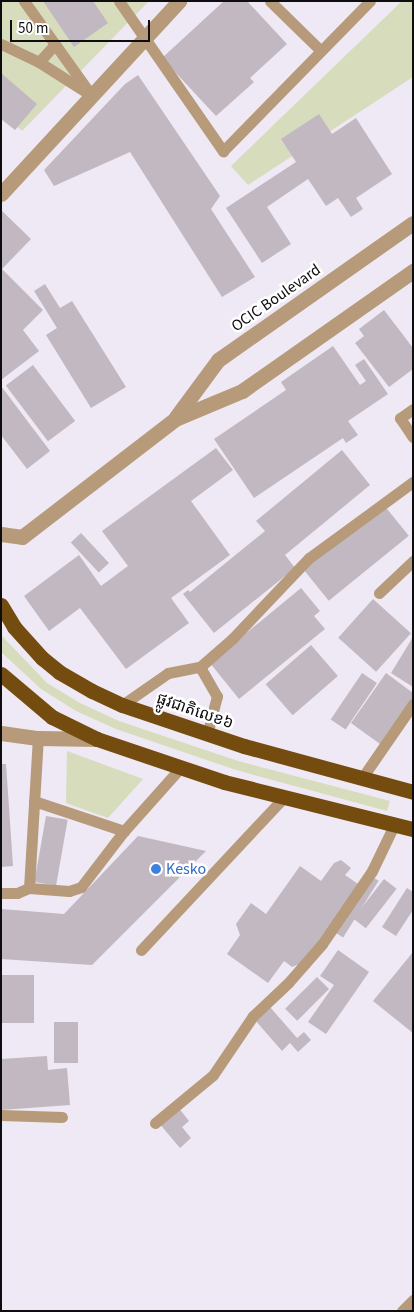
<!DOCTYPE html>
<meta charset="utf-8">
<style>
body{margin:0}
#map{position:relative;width:414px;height:1312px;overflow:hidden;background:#eee9f4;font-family:"Source Sans 3","Noto Sans Khmer",sans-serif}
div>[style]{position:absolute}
.green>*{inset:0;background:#d7dcbd}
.building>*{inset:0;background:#c1b8c1;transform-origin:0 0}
.service>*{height:11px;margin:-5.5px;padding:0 5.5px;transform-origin:5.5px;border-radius:5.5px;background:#b69a7a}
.minor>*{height:15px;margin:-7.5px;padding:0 7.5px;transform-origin:7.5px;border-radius:7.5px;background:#b69a7a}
.tertiary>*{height:15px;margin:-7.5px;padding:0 7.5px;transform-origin:7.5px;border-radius:7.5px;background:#b69a7a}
.trunk>*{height:15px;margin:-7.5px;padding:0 7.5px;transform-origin:7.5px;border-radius:7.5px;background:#754c0f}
.dots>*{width:14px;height:14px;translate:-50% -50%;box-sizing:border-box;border:2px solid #fff;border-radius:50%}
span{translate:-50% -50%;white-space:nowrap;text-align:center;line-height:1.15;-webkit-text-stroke:5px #fff;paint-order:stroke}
.street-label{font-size:16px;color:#0d0c0f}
.shop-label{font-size:16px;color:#366cbe}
.left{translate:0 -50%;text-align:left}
.frame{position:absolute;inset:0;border:2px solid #0d0c0f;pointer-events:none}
.scale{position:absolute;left:10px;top:20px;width:140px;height:22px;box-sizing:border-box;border:2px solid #0d0c0f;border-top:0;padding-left:6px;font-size:15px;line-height:18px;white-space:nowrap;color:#0d0c0f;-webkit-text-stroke:4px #fff;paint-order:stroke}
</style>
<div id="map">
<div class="green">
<i style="clip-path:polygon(1px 1px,149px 1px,22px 131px,1px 112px)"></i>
<i style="clip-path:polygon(402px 1px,413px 1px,413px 77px,248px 185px,231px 166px)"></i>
<i style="clip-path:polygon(1px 635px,47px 683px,80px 703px,119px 721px,238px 761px,390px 801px,387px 811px,236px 770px,116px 729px,76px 711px,41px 689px,1px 652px)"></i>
<i style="clip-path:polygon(67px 751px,143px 779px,108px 818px,66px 803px)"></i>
</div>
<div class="building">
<i style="clip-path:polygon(43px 1px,93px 1px,108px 23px,74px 47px)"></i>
<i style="clip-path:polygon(224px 1px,247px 1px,287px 44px,250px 78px,254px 82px,216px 116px,162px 58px)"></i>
<i style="clip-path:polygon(1px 73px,37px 104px,15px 130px,1px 119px)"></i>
<i style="clip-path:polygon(138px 75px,220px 196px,211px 209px,255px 277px,222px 297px,130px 152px,54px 186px,44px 170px,125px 84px)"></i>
<i style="clip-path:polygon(319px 114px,332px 134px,356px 118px,392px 174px,356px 198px,363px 209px,351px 217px,338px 198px,326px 206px,308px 179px,267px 207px,291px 244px,262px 263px,226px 208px,296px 162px,281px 139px)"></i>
<i style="clip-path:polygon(1px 210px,31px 239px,2px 269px,43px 310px,23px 330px,39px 351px,1px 380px)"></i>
<i style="clip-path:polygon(45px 284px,60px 308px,72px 301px,126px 387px,91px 408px,46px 335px,57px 328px,34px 291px)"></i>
<i style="clip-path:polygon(384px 310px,413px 348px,413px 369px,389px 387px,355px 343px,364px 336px,359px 329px)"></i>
<i style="clip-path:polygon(333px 346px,360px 385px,366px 381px,355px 365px,364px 359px,388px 394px,348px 421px,358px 435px,346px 443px,343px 438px,254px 498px,214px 439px,286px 390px,281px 382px)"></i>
<i style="left:33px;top:365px;width:70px;height:34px;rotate:53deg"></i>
<i style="clip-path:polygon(1px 386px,50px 451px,27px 469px,1px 435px)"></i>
<i style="clip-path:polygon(216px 448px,233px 470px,191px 501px,230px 555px,171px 598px,189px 623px,126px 669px,80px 608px,49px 631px,24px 596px,79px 555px,101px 586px,128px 566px,102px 531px)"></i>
<i style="clip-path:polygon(342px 450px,370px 485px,285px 555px,295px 568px,214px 633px,183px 594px,188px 590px,190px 592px,265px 531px,256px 521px)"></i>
<i style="left:383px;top:504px;width:41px;height:103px;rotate:51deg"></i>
<i style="left:81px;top:533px;width:41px;height:14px;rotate:47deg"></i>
<i style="clip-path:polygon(301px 588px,320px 611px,314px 616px,325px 629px,239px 699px,210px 663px)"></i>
<i style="left:373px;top:599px;width:51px;height:52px;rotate:42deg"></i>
<i style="clip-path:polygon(413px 637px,413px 687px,391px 673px)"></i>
<i style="left:311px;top:645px;width:41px;height:60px;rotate:49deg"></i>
<i style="left:362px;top:673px;width:18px;height:56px;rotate:34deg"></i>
<i style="clip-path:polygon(386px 673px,413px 693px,413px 698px,380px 744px,351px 723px)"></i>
<i style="clip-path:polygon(1px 764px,6px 764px,13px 866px,1px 867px)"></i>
<i style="left:46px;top:816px;width:22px;height:67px;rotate:10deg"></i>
<i style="clip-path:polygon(138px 836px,206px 851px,92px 965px,1px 959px,1px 909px,64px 914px)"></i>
<i style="clip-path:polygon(341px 860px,351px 868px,345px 875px,358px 884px,304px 962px,292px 967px,284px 961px,268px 983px,227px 954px,240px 935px,236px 924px,251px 903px,266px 914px,300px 866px,321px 881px,334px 863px)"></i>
<i style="left:371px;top:876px;width:9px;height:67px;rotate:32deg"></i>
<i style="left:384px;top:879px;width:16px;height:50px;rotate:38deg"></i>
<i style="clip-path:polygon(407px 888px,413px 892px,413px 910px,396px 936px,382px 927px)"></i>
<i style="clip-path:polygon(338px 950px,369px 972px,326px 1034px,308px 1022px,334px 985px,320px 976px)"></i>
<i style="clip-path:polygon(413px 952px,413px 1033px,373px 1001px)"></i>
<i style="left:1px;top:975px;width:33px;height:48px"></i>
<i style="left:317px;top:977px;width:17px;height:45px;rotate:45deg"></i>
<i style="clip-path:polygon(270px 1007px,297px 1038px,304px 1032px,311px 1040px,298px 1052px,290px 1043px,282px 1051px,255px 1020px)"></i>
<i style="left:54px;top:1022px;width:24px;height:41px"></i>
<i style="clip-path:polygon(47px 1056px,48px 1070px,67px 1068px,70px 1105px,1px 1110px,1px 1059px)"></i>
<i style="clip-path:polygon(177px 1106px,189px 1121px,182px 1127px,191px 1138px,180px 1148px,158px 1122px)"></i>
</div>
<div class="service">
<i style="left:24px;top:1px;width:117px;rotate:54.4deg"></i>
<i style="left:119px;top:1px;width:183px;rotate:55.3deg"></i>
<i style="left:223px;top:151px;width:210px;rotate:-45.6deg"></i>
<i style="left:270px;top:1px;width:71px;rotate:44.4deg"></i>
<i style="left:1px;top:44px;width:42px;rotate:25.3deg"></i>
<i style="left:39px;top:62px;width:56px;rotate:32.6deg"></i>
<i style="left:39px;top:62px;width:24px;rotate:-48deg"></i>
<i style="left:413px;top:409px;width:16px;rotate:145deg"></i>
<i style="left:400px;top:418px;width:23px;rotate:56deg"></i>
<i style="left:379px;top:593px;width:47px;rotate:-43.3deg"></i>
<i style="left:200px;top:667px;width:43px;rotate:-41.2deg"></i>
<i style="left:232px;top:639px;width:112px;rotate:-46.5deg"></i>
<i style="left:309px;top:558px;width:129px;rotate:-36.2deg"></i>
<i style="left:122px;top:705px;width:56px;rotate:-34.8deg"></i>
<i style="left:168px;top:673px;width:33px;rotate:-11deg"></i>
<i style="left:200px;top:667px;width:34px;rotate:60deg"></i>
<i style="left:217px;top:696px;width:40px;rotate:104.4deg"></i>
<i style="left:362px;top:778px;width:90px;rotate:-55.4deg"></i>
<i style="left:34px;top:801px;width:95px;rotate:18.4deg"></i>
<i style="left:29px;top:888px;width:150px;rotate:-86.6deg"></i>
<i style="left:1px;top:893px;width:16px"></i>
<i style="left:17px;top:893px;width:13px;rotate:-23deg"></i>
<i style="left:29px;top:888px;width:40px;rotate:4.3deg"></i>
<i style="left:69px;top:891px;width:13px;rotate:-18deg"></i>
<i style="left:81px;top:887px;width:71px;rotate:-52.5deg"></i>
<i style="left:124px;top:831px;width:86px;rotate:-48.3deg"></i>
<i style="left:141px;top:950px;width:209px;rotate:-46.9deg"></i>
<i style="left:1px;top:1115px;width:61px;rotate:1.9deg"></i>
<i style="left:155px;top:1123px;width:75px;rotate:-39.6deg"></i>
<i style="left:213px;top:1075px;width:71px;rotate:-55.9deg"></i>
<i style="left:253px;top:1016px;width:48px;rotate:-43.3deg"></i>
<i style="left:288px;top:983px;width:52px;rotate:-48.9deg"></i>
<i style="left:322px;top:944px;width:88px;rotate:-55.6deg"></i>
<i style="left:372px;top:871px;width:51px;rotate:-64.4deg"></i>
<i style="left:402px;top:1311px;width:16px;rotate:-45deg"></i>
</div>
<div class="minor">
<i style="left:1px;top:733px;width:37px;rotate:8deg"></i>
<i style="left:38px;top:738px;width:59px;rotate:1deg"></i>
</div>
<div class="tertiary">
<i style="left:1px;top:194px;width:263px;rotate:-47.3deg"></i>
<i style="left:176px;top:417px;width:71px;rotate:-53.6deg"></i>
<i style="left:218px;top:360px;width:238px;rotate:-35.1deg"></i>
<i style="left:1px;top:534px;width:21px;rotate:8deg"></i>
<i style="left:22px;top:537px;width:193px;rotate:-37.6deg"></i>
<i style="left:175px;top:419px;width:73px;rotate:-22.7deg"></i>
<i style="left:242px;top:391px;width:209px;rotate:-35.1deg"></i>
</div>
<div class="trunk">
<i style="left:1px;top:605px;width:26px;rotate:59deg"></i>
<i style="left:14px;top:627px;width:42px;rotate:47.9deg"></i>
<i style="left:42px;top:658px;width:22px;rotate:39deg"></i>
<i style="left:59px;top:672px;width:38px;rotate:30deg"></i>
<i style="left:92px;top:691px;width:33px;rotate:25deg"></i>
<i style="left:122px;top:705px;width:129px;rotate:18.6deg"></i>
<i style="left:244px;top:746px;width:175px;rotate:15.2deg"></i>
<i style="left:1px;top:674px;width:67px;rotate:40.1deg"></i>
<i style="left:52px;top:717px;width:50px;rotate:26.1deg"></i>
<i style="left:97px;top:739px;width:134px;rotate:18.7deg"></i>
<i style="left:224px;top:782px;width:195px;rotate:14deg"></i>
</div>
<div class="dots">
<i style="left:156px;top:869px;background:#3f7fe0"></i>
</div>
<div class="street-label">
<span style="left:276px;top:298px;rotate:-35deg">OCIC Boulevard</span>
<span style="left:195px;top:711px;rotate:19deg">ផ្លូវជាតិលេខ៦</span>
</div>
<div class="shop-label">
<span class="left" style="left:166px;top:869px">Kesko</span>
</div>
<div class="frame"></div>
<div class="scale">50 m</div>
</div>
